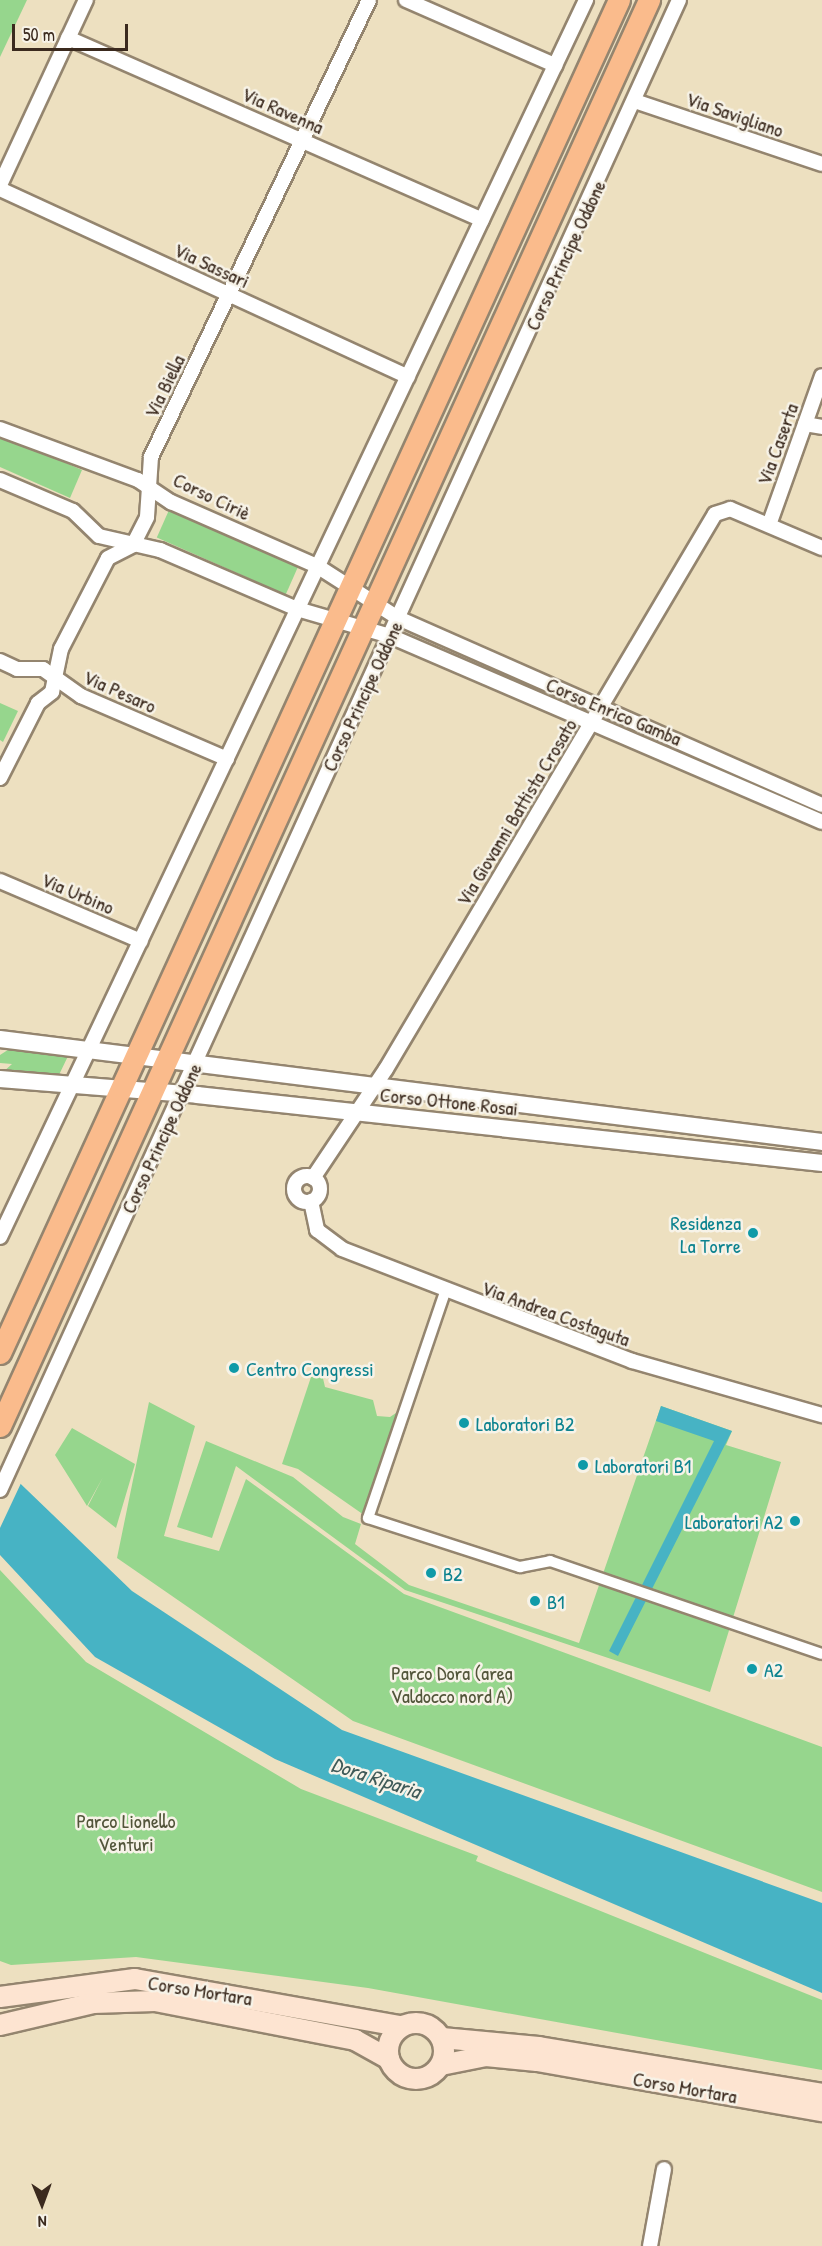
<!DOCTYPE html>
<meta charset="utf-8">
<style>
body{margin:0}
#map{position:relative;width:822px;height:2246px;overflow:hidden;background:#ede0c0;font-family:"Patrick Hand",sans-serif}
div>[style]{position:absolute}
.green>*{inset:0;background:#96d68d;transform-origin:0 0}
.water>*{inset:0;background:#47b3c4}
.pier>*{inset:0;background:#ede0c0}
.roads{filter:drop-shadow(2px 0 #94856f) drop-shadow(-2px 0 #94856f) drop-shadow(0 2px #94856f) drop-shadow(0 -2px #94856f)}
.pedestrian>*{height:10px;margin:-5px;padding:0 5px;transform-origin:5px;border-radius:5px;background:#fff}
.minor>*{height:14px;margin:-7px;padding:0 7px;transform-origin:7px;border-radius:7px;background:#fff}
.minor>.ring{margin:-7px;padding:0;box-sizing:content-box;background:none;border:14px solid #fff;border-radius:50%}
.tertiary>*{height:16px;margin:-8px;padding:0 8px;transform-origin:8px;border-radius:8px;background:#fff}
.secondary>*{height:20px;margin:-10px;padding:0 10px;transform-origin:10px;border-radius:10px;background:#fde4d1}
.secondary>.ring{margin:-10px;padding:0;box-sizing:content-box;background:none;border:20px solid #fde4d1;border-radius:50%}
.primary>*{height:21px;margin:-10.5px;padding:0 10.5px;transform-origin:10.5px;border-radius:10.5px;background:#fabb8c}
.dots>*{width:16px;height:16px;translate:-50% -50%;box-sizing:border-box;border:3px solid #f7f3e8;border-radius:50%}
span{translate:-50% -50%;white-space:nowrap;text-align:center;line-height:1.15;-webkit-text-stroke:5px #f7f3e8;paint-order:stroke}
.street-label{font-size:20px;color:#3b2a1e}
.culture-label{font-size:20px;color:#0d838f}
.right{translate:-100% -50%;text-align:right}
.left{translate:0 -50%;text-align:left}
.park-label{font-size:20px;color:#52553a}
.water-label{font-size:21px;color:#3f5a58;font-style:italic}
.north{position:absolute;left:12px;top:2174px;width:60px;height:60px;-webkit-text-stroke:4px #f7f3e8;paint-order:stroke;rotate:179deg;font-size:16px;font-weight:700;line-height:24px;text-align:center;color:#3b2a1e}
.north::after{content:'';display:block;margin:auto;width:21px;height:27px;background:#3b2a1e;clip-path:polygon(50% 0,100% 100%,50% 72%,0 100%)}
.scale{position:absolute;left:12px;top:24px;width:116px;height:27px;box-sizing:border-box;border:3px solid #3b2a1e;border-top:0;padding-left:8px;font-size:18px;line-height:21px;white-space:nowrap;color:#3b2a1e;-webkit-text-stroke:4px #f7f3e8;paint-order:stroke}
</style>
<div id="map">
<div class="green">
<i style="clip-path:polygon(0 0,27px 0,0 57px)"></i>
<i style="clip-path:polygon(0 434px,82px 470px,70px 498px,0 467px)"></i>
<i style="left:169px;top:510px;width:141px;height:30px;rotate:24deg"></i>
<i style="clip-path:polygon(0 703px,18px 711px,3px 742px,0 740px)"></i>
<i style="clip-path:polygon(14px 1046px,70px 1052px,57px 1079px,2px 1073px,12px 1064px,0 1063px,0 1055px)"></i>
<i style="clip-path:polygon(313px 1371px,322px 1374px,325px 1387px,373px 1400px,377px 1416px,390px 1417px,402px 1409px,364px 1515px,298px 1469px,282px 1464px)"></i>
<i style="clip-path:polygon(149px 1402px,195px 1426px,164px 1536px,219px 1551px,246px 1479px,404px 1594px,822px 1747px,822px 1892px,353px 1721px,117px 1558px)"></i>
<i style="clip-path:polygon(661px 1406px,732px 1431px,726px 1445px,781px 1462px,710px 1692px,405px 1590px,236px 1466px,212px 1538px,177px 1527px,206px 1441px,293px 1477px,343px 1517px,361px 1524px,355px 1544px,409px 1585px,579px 1643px)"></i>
<i style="clip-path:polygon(72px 1428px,135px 1464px,116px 1528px,88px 1506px,103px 1477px,87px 1506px,55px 1455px)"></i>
<i style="clip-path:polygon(0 1570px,86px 1662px,301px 1789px,462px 1850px,478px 1856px,476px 1861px,822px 2000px,822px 2070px,368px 1988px,136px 1957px,11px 1965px,0 1961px)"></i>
</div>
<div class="water">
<i style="clip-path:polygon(661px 1406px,732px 1431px,618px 1656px,609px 1651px,714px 1441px,656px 1421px)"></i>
<i style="clip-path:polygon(0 1464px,132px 1591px,342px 1730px,822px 1903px,822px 1993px,275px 1759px,95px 1657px,0 1555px)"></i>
</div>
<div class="pier">
<i style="clip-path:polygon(0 1461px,22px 1481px,0 1528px)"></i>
</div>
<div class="roads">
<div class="pedestrian">
<i style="left:445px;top:1292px;width:239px;rotate:108.8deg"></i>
<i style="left:368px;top:1518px;width:160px;rotate:17.9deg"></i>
<i style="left:520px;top:1567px;width:31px;rotate:-11deg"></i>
<i style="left:550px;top:1561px;width:287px;rotate:18.9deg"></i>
</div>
<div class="minor">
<i style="left:406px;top:0;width:163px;rotate:23.6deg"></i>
<i style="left:68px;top:38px;width:452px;rotate:23.7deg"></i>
<i style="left:635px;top:101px;width:197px;rotate:18.6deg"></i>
<i style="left:0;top:185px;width:204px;rotate:-65.1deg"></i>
<i style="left:0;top:189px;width:449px;rotate:24.7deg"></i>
<i style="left:805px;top:424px;width:17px;rotate:10deg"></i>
<i style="left:0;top:429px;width:147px;rotate:20.3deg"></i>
<i style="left:138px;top:480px;width:40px;rotate:34deg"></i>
<i style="left:171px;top:502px;width:159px;rotate:23.7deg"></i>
<i style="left:317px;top:566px;width:96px;rotate:32.7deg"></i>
<i style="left:398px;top:618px;width:463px;rotate:23.8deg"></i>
<i style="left:0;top:480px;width:79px;rotate:23deg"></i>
<i style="left:73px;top:511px;width:36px;rotate:44deg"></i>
<i style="left:99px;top:536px;width:63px;rotate:12.9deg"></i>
<i style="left:160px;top:550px;width:149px;rotate:23.3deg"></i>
<i style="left:297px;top:609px;width:97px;rotate:16.2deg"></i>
<i style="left:390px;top:636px;width:470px;rotate:23.3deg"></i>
<i style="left:769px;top:525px;width:158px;rotate:-70.4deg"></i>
<i style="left:0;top:661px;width:19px;rotate:25deg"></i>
<i style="left:17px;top:669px;width:26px"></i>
<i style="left:43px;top:669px;width:47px;rotate:35.4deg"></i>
<i style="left:81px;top:696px;width:159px;rotate:23.3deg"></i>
<i style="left:0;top:778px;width:84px;rotate:-63.1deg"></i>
<i style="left:38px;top:703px;width:18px;rotate:-38deg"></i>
<i style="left:52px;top:692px;width:44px;rotate:-78.2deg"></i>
<i style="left:61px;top:649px;width:102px;rotate:-62.7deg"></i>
<i style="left:108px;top:558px;width:28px;rotate:-27deg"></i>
<i style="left:133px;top:545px;width:31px;rotate:-63deg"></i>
<i style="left:147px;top:517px;width:60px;rotate:-86.2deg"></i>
<i style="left:151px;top:457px;width:506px;rotate:-64.5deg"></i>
<i style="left:0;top:881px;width:153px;rotate:23.1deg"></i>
<i class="ring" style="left:294px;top:1176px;width:12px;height:12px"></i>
<i style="left:313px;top:1178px;width:131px;rotate:-56.2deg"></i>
<i style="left:386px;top:1069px;width:645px;rotate:-59.34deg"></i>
<i style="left:715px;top:514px;width:16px;rotate:-18deg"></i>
<i style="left:730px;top:509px;width:100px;rotate:23deg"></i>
<i style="left:311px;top:1201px;width:30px;rotate:78deg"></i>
<i style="left:317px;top:1230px;width:31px;rotate:37deg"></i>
<i style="left:342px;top:1249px;width:311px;rotate:21.1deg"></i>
<i style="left:632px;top:1361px;width:198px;rotate:15.9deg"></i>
<i style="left:0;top:1237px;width:1369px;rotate:-64.65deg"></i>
<i style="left:0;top:1490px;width:1637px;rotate:-65.5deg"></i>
<i style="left:650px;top:2246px;width:78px;rotate:-79.7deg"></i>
</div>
<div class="tertiary">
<i style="left:0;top:1039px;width:828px;rotate:7.14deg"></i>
<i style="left:0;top:1079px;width:198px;rotate:4.6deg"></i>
<i style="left:197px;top:1095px;width:629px;rotate:6.21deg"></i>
</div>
<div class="secondary">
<i style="left:0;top:1997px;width:136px;rotate:-7.6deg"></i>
<i style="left:135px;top:1979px;width:269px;rotate:10.1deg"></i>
<i class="ring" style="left:388px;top:2023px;width:36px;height:36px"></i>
<i style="left:0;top:2025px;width:96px;rotate:-13.3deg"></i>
<i style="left:93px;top:2003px;width:62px;rotate:-1.8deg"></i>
<i style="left:155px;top:2001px;width:204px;rotate:11deg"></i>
<i style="left:355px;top:2040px;width:39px;rotate:29deg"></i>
<i style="left:442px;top:2038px;width:97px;rotate:5.3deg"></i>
<i style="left:539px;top:2047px;width:287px;rotate:9.4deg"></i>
<i style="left:441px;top:2065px;width:46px;rotate:-11.3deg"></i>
<i style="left:486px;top:2056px;width:51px;rotate:5.6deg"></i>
<i style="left:537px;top:2061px;width:289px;rotate:10deg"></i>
</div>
<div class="primary">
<i style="left:0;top:1353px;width:1488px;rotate:-65.42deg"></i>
<i style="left:0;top:1426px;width:1567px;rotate:-65.53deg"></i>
</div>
</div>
<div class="dots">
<i style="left:753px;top:1233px;background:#0f9aa8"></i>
<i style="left:234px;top:1368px;background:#0f9aa8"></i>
<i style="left:464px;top:1423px;background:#0f9aa8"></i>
<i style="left:583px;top:1465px;background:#0f9aa8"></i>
<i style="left:795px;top:1521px;background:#0f9aa8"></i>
<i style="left:431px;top:1573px;background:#0f9aa8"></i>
<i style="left:535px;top:1601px;background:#0f9aa8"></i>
<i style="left:752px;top:1669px;background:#0f9aa8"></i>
</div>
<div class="street-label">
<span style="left:283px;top:110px;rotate:24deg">Via Ravenna</span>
<span style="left:735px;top:114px;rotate:19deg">Via Savigliano</span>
<span style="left:565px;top:255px;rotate:-65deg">Corso Principe Oddone</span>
<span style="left:212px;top:265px;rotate:25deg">Via Sassari</span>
<span style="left:164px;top:386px;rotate:-64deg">Via Biella</span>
<span style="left:777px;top:444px;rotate:-70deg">Via Caserta</span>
<span style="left:212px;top:496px;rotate:26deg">Corso Ciriè</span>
<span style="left:120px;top:691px;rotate:24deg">Via Pesaro</span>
<span style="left:362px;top:696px;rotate:-65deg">Corso Principe Oddone</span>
<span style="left:614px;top:711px;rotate:23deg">Corso Enrico Gamba</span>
<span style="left:516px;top:812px;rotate:-59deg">Via Giovanni Battista Crosato</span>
<span style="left:78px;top:893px;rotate:23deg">Via Urbino</span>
<span style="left:449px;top:1101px;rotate:6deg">Corso Ottone Rosai</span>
<span style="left:161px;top:1138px;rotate:-65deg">Corso Principe Oddone</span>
<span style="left:556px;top:1313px;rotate:20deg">Via Andrea Costaguta</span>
<span style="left:200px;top:1990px;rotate:9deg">Corso Mortara</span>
<span style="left:685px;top:2087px;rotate:10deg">Corso Mortara</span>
</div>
<div class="culture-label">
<span class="right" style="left:741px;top:1234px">Residenza<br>La Torre</span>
<span class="left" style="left:246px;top:1368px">Centro Congressi</span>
<span class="left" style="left:476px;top:1423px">Laboratori B2</span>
<span class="left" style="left:595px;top:1465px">Laboratori B1</span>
<span class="right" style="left:783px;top:1521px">Laboratori A2</span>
<span class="left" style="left:443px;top:1573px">B2</span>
<span class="left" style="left:547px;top:1601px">B1</span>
<span class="left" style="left:764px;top:1669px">A2</span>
</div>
<div class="park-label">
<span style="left:452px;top:1684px">Parco Dora (area<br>Valdocco nord A)</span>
<span style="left:126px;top:1832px">Parco Lionello<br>Venturi</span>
</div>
<div class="water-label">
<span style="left:376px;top:1778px;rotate:18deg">Dora Riparia</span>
</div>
<div class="north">N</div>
<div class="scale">50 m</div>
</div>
